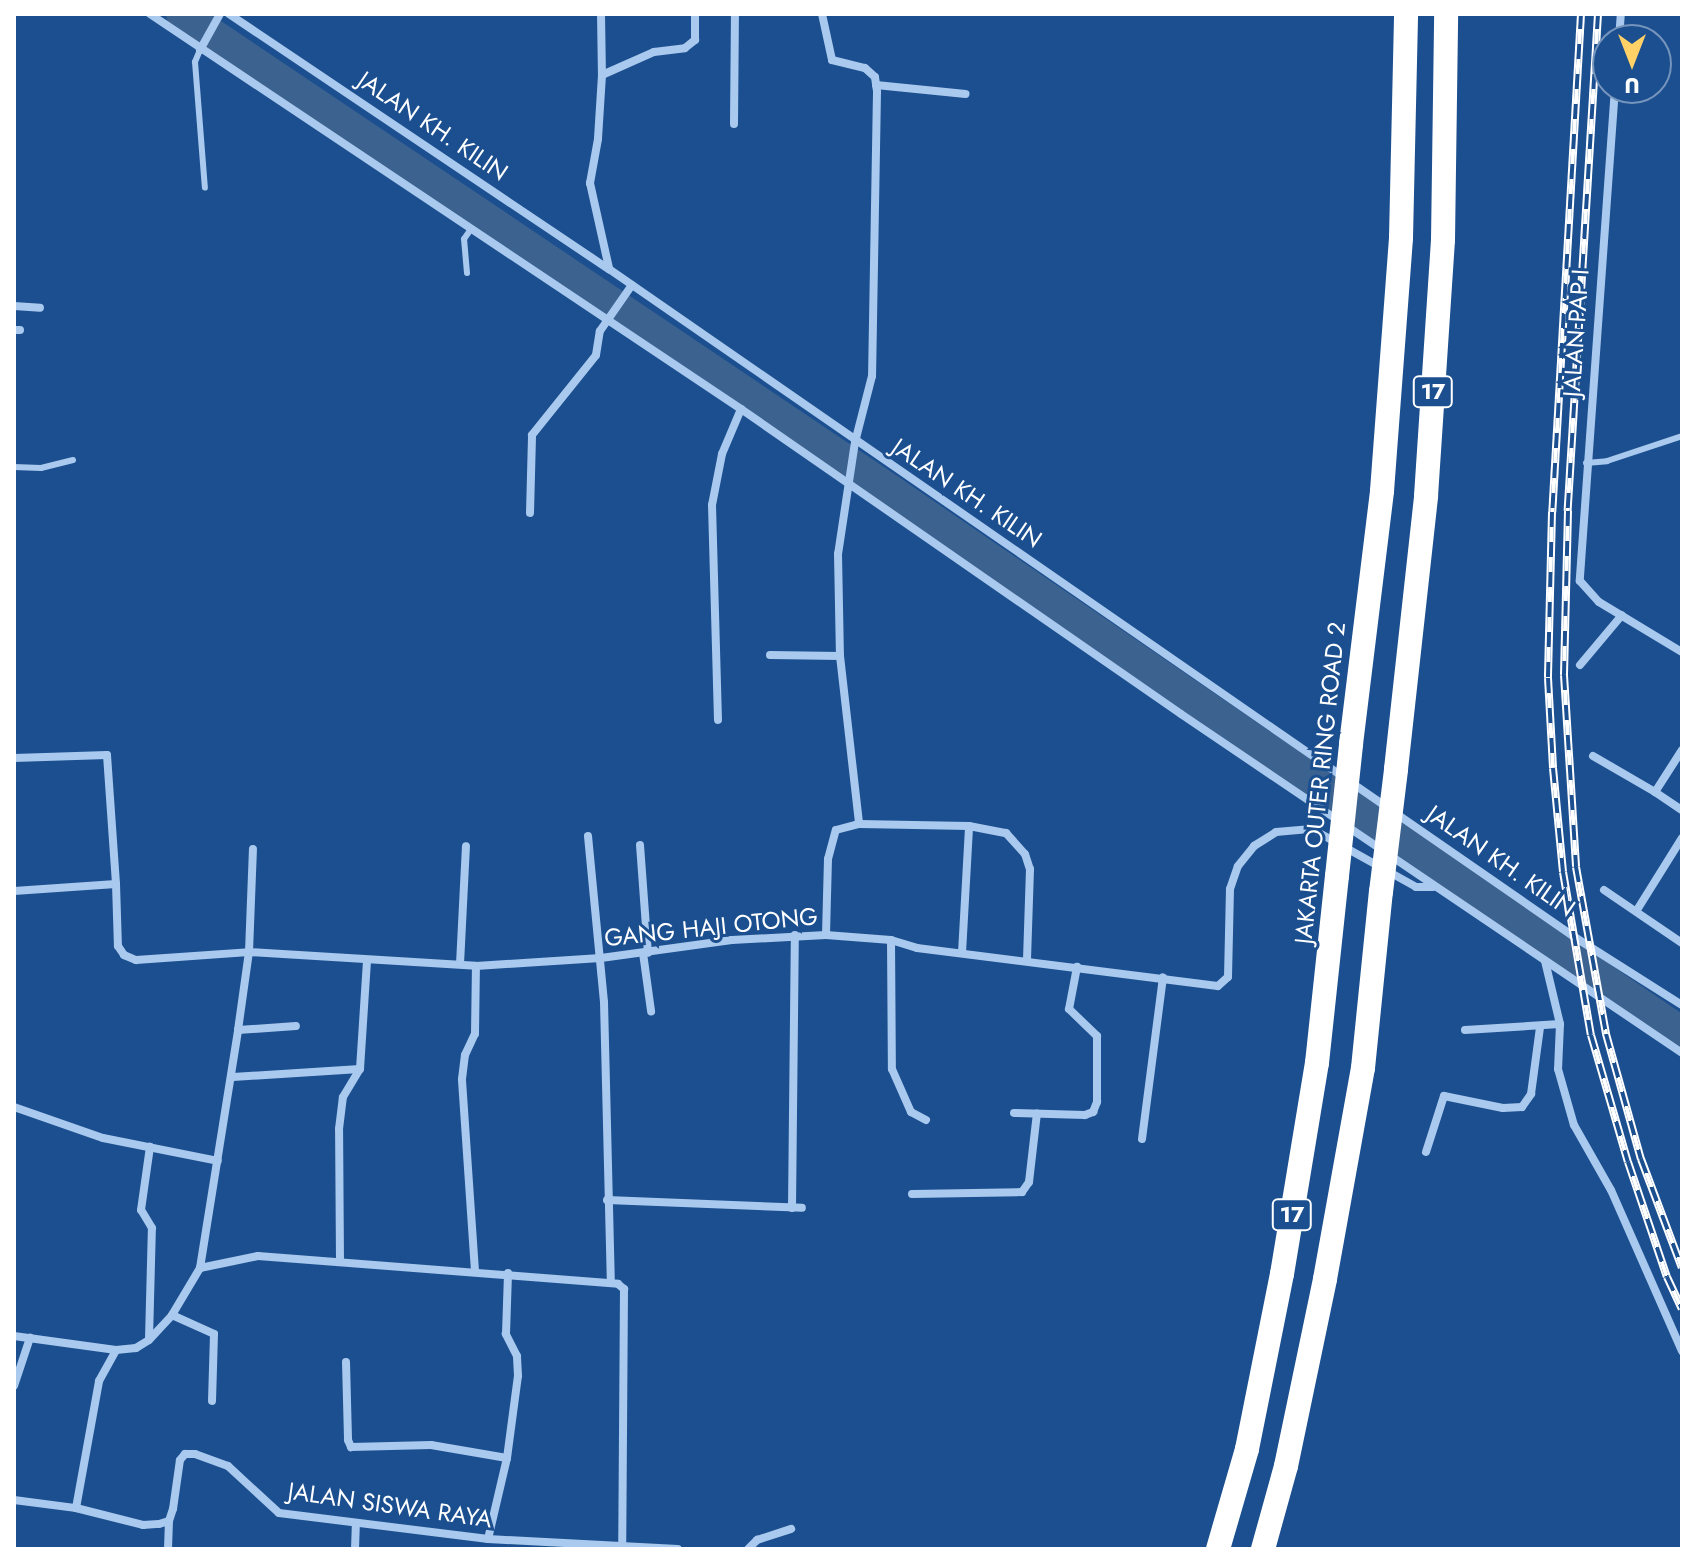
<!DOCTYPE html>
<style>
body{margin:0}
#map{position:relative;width:1696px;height:1563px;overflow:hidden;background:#1b4f8f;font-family:Jost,sans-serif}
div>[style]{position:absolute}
.river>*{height:32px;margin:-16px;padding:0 16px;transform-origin:16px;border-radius:16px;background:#3c6290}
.lane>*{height:6px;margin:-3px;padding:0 3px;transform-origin:3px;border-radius:3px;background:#a9c9ee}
.street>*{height:8px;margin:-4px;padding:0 4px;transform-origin:4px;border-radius:4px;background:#a9c9ee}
.highway>*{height:24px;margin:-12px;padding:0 12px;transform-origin:12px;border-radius:12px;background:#fff}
.rail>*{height:8px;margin-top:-4px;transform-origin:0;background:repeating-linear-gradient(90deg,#1b4f8f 0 15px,#fff 0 30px);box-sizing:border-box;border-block:2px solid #fff}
.highway-bridge>*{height:24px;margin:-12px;padding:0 12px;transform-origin:12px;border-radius:12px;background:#fff}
span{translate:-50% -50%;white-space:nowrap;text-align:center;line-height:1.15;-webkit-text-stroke:6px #1b4f8f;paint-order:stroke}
.shield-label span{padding:2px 6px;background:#1b4f8f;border:2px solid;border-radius:6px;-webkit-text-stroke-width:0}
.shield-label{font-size:22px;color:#fff;font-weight:700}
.street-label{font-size:24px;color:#fff}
.frame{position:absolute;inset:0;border:16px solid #fff;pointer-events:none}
.north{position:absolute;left:1592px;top:24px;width:80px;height:80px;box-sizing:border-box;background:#1b4f8f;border:2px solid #7695bc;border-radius:50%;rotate:180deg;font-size:22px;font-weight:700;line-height:32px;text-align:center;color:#fff}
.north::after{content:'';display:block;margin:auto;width:28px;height:36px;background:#ffd166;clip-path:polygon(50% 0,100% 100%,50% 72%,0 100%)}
</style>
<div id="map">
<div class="river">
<i style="left:182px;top:14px;width:851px;rotate:33.93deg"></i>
<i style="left:888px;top:489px;width:962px;rotate:34.42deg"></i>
</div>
<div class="lane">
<i style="left:200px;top:50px;width:13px;rotate:113deg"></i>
<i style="left:195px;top:62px;width:126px;rotate:85.5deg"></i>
<i style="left:467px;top:273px;width:34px;rotate:-95deg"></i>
<i style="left:464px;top:239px;width:12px;rotate:-55deg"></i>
<i style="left:1586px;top:463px;width:21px;rotate:-5deg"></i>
<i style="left:1607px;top:461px;width:79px;rotate:-18.4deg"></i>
<i style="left:14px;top:467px;width:27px;rotate:2deg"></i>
<i style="left:41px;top:468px;width:33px;rotate:-14deg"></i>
</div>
<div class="street">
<i style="left:150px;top:14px;width:711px;rotate:33.76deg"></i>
<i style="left:741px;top:409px;width:535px;rotate:34.73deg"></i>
<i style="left:1181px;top:714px;width:605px;rotate:34.08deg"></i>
<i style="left:229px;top:14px;width:458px;rotate:33.9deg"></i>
<i style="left:609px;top:269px;width:1176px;rotate:34.68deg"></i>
<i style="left:1576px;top:938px;width:125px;rotate:32.3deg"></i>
<i style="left:601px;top:14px;width:61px;rotate:89.1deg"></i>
<i style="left:602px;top:75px;width:64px;rotate:93.6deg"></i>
<i style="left:598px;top:139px;width:45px;rotate:100.3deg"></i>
<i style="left:590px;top:183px;width:87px;rotate:77.4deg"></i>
<i style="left:822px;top:14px;width:47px;rotate:77.7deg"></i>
<i style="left:832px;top:60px;width:34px;rotate:14deg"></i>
<i style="left:865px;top:68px;width:13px;rotate:42deg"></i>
<i style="left:875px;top:77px;width:15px;rotate:82deg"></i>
<i style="left:877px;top:92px;width:284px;rotate:91deg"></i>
<i style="left:872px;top:376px;width:68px;rotate:104.4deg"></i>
<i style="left:855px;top:442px;width:113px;rotate:98.6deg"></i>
<i style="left:838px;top:554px;width:102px;rotate:88.9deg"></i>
<i style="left:840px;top:656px;width:169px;rotate:83.5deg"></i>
<i style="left:1619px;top:40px;width:26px;rotate:-86deg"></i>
<i style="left:200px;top:50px;width:41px;rotate:-60.9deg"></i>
<i style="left:602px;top:75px;width:57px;rotate:-23.9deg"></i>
<i style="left:654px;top:52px;width:31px;rotate:-7deg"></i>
<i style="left:685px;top:48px;width:13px;rotate:-39deg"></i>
<i style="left:695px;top:40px;width:26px;rotate:-90deg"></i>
<i style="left:876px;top:85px;width:90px;rotate:5.7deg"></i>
<i style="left:1615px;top:88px;width:494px;rotate:94.1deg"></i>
<i style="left:1580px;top:581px;width:28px;rotate:48deg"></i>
<i style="left:1599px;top:602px;width:97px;rotate:31.1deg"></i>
<i style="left:734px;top:124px;width:110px;rotate:-89.5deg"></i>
<i style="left:14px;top:306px;width:26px;rotate:4deg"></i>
<i style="left:14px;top:330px;width:6px"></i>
<i style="left:530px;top:513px;width:78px;rotate:-88.5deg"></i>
<i style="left:532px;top:435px;width:102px;rotate:-51.3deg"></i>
<i style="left:596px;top:355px;width:24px;rotate:-81deg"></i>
<i style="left:600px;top:331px;width:56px;rotate:-55.2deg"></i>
<i style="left:770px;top:655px;width:70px;rotate:0.8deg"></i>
<i style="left:1580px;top:665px;width:65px;rotate:-50deg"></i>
<i style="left:718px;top:720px;width:215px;rotate:-91.6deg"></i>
<i style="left:712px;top:505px;width:52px;rotate:-78.9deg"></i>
<i style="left:722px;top:454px;width:49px;rotate:-67.1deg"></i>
<i style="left:1682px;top:750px;width:50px;rotate:122.7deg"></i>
<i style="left:1655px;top:792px;width:32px;rotate:34deg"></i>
<i style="left:1593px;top:756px;width:72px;rotate:30.1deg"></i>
<i style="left:14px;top:758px;width:93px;rotate:-1.8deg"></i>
<i style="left:107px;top:755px;width:129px;rotate:86deg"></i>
<i style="left:588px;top:836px;width:167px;rotate:84.5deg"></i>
<i style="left:604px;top:1002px;width:279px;rotate:88.6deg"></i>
<i style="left:640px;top:845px;width:108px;rotate:85.8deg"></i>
<i style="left:1604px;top:890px;width:94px;rotate:34.2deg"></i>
<i style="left:14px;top:891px;width:102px;rotate:-3.9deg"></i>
<i style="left:116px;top:884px;width:62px;rotate:88.2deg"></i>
<i style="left:118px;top:946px;width:11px;rotate:56deg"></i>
<i style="left:124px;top:955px;width:13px;rotate:23deg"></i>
<i style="left:136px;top:960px;width:113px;rotate:-4deg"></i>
<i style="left:249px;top:952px;width:227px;rotate:3.5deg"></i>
<i style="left:476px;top:966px;width:125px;rotate:-3.7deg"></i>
<i style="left:601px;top:958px;width:132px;rotate:-7.8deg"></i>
<i style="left:732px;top:940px;width:94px;rotate:-3deg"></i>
<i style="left:826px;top:935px;width:65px;rotate:4.4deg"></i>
<i style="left:891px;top:940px;width:27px;rotate:17deg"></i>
<i style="left:917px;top:948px;width:303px;rotate:7.2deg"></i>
<i style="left:1218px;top:986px;width:13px;rotate:-42deg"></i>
<i style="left:1228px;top:977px;width:88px;rotate:-88.7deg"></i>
<i style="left:1230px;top:889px;width:24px;rotate:-71deg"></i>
<i style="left:1238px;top:866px;width:26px;rotate:-51deg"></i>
<i style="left:1254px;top:846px;width:26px;rotate:-32deg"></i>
<i style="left:1276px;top:832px;width:36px;rotate:-5deg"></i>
<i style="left:1312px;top:829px;width:119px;rotate:29.1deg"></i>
<i style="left:1416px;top:887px;width:17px"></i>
<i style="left:1637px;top:910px;width:85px;rotate:-58deg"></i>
<i style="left:826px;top:935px;width:76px;rotate:-88.5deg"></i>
<i style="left:828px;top:859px;width:30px;rotate:-75deg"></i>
<i style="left:836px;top:830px;width:24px;rotate:-15deg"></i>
<i style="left:859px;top:824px;width:110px;rotate:1deg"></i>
<i style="left:969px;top:826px;width:38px;rotate:11deg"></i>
<i style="left:1006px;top:833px;width:28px;rotate:48deg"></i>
<i style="left:1025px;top:854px;width:16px;rotate:72deg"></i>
<i style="left:1030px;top:869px;width:91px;rotate:91.9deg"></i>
<i style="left:891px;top:940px;width:129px;rotate:89.6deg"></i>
<i style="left:892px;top:1069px;width:47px;rotate:66.2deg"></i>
<i style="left:911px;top:1112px;width:17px;rotate:28deg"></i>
<i style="left:643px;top:953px;width:59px;rotate:82.1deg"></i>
<i style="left:962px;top:953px;width:127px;rotate:-86.8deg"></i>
<i style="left:1545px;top:961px;width:65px;rotate:76.6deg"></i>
<i style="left:1560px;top:1024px;width:45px;rotate:92.5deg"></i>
<i style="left:1558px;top:1069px;width:58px;rotate:74.1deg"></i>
<i style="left:1574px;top:1125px;width:75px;rotate:60.4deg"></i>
<i style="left:1611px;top:1190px;width:176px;rotate:66.2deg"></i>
<i style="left:460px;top:964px;width:118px;rotate:-87.1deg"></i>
<i style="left:238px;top:1030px;width:79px;rotate:-82deg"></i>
<i style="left:249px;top:952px;width:103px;rotate:-87.8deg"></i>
<i style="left:1465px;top:1030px;width:95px;rotate:-3.6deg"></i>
<i style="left:233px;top:1077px;width:127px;rotate:-3.6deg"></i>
<i style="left:14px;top:1107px;width:94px;rotate:19.2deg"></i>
<i style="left:103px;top:1138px;width:117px;rotate:11.3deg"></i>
<i style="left:1014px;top:1113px;width:71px;rotate:1.6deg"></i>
<i style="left:1085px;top:1115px;width:9px;rotate:-21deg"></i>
<i style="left:1093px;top:1112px;width:11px;rotate:-68deg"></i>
<i style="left:1097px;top:1102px;width:66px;rotate:-90deg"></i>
<i style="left:1097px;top:1036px;width:39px;rotate:-136deg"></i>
<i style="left:1069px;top:1009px;width:43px;rotate:-79.2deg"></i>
<i style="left:1142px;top:1139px;width:163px;rotate:-82.6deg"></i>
<i style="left:1426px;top:1152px;width:59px;rotate:-72.2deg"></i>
<i style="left:1444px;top:1096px;width:60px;rotate:11.5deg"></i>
<i style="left:1503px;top:1108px;width:19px;rotate:-3deg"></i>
<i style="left:1522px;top:1107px;width:16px;rotate:-55deg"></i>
<i style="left:1531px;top:1094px;width:68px;rotate:-82.3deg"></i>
<i style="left:912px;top:1194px;width:110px;rotate:-1deg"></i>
<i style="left:1022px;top:1192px;width:12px;rotate:-55deg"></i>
<i style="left:1029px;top:1182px;width:69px;rotate:-83.4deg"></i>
<i style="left:607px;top:1200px;width:195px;rotate:2.3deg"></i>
<i style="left:792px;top:1208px;width:273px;rotate:-89.4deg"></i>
<i style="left:340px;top:1262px;width:133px;rotate:-90.4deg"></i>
<i style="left:339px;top:1129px;width:32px;rotate:-83deg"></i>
<i style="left:343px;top:1097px;width:33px;rotate:-59deg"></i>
<i style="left:360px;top:1069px;width:109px;rotate:-86.3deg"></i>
<i style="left:200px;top:1268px;width:59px;rotate:-11.7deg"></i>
<i style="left:258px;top:1256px;width:361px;rotate:4.4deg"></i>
<i style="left:618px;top:1284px;width:8px;rotate:40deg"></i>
<i style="left:624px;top:1289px;width:258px;rotate:90.4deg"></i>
<i style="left:475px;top:1271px;width:192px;rotate:-93.9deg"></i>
<i style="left:462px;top:1079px;width:24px;rotate:-83deg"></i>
<i style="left:465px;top:1055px;width:23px;rotate:-65deg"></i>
<i style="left:475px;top:1034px;width:68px;rotate:-89.2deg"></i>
<i style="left:172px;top:1315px;width:46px;rotate:24.3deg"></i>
<i style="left:214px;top:1334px;width:67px;rotate:91.7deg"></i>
<i style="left:14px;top:1336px;width:103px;rotate:7.8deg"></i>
<i style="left:116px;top:1350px;width:20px;rotate:-6deg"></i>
<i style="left:136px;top:1348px;width:15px;rotate:-32deg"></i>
<i style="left:149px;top:1340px;width:34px;rotate:-47deg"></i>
<i style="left:172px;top:1315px;width:55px;rotate:-59.2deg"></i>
<i style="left:200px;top:1268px;width:241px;rotate:-80.9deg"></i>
<i style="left:238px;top:1030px;width:58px;rotate:-3.9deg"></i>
<i style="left:149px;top:1339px;width:111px;rotate:-88.5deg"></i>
<i style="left:152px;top:1228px;width:21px;rotate:-121deg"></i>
<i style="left:141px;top:1210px;width:64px;rotate:-81.9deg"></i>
<i style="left:346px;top:1362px;width:78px;rotate:88.5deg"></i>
<i style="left:348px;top:1440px;width:8px;rotate:67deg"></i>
<i style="left:351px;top:1447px;width:80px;rotate:-1.4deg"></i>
<i style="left:431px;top:1445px;width:77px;rotate:9.7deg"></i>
<i style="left:507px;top:1458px;width:83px;rotate:103.2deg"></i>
<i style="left:14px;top:1386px;width:51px;rotate:-71.6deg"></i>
<i style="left:507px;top:1458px;width:83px;rotate:-82.4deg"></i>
<i style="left:518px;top:1376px;width:20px;rotate:-93deg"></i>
<i style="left:517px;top:1356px;width:25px;rotate:-117deg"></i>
<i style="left:506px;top:1334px;width:61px;rotate:-88.1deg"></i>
<i style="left:14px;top:1500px;width:63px;rotate:7.4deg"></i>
<i style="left:76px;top:1508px;width:69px;rotate:14.2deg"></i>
<i style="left:143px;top:1525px;width:16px;rotate:-4deg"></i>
<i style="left:159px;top:1524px;width:10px;rotate:-17deg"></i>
<i style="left:169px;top:1521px;width:13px;rotate:-72deg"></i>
<i style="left:173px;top:1509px;width:49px;rotate:-81.9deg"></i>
<i style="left:180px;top:1460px;width:8px;rotate:-50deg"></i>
<i style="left:185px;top:1454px;width:10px"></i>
<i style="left:195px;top:1454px;width:35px;rotate:20deg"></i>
<i style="left:228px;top:1466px;width:69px;rotate:42.7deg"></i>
<i style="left:279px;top:1513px;width:211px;rotate:7.1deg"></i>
<i style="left:488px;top:1539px;width:190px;rotate:3deg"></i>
<i style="left:76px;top:1508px;width:129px;rotate:-79.7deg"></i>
<i style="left:99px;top:1381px;width:35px;rotate:-61deg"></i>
<i style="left:168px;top:1549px;width:28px;rotate:-88deg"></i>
<i style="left:355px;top:1549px;width:24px;rotate:-88deg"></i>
<i style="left:748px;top:1549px;width:13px;rotate:-45deg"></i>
<i style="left:757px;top:1540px;width:36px;rotate:-18deg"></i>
</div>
<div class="highway">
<i style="left:1351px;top:744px;width:255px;rotate:-83deg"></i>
<i style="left:1382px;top:491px;width:254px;rotate:-85.7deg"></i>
<i style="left:1401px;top:238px;width:224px;rotate:-88.7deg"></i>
<i style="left:1396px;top:769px;width:275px;rotate:-83.7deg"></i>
<i style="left:1426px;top:496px;width:257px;rotate:-86.2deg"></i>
<i style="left:1443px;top:240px;width:226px;rotate:-89.2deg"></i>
<i style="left:1218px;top:1549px;width:104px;rotate:-73.8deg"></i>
<i style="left:1247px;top:1449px;width:178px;rotate:-78.7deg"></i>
<i style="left:1282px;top:1274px;width:214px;rotate:-80.6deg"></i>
<i style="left:1317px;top:1063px;width:188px;rotate:-83.9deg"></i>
<i style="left:1263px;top:1549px;width:86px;rotate:-74.5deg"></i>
<i style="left:1286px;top:1466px;width:191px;rotate:-78.2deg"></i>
<i style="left:1325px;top:1279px;width:214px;rotate:-79.8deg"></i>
<i style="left:1363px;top:1068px;width:177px;rotate:-84.2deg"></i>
</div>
<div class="rail">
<i style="left:1581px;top:14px;width:499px;rotate:93.3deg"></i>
<i style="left:1552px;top:512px;width:166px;rotate:91.4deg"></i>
<i style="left:1548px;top:678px;width:90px;rotate:86.8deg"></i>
<i style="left:1553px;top:768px;width:104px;rotate:84.5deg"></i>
<i style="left:1563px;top:872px;width:165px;rotate:80.3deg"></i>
<i style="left:1591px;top:1035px;width:132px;rotate:73.8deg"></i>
<i style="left:1628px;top:1162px;width:121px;rotate:71.3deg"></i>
<i style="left:1667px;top:1277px;width:35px;rotate:65deg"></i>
<i style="left:1598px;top:14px;width:498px;rotate:93.5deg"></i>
<i style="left:1568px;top:511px;width:164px;rotate:91.4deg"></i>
<i style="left:1564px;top:675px;width:192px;rotate:86.4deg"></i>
<i style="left:1576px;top:867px;width:170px;rotate:79.8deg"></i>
<i style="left:1606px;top:1034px;width:130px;rotate:74.4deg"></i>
<i style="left:1641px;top:1159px;width:116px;rotate:69.4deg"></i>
</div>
<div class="highway-bridge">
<i style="left:1337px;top:876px;width:133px;rotate:-83.9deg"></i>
<i style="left:1381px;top:892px;width:124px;rotate:-83deg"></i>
</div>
<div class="shield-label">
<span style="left:1433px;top:392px">17</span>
<span style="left:1292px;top:1215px">17</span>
</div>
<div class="street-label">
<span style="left:433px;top:126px;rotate:34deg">JALAN KH. KILIN</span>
<span style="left:1576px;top:333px;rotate:-86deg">JALAN PAP I</span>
<span style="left:967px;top:493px;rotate:34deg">JALAN KH. KILIN</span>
<span style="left:1320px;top:783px;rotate:-84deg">JAKARTA OUTER RING ROAD 2</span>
<span style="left:1501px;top:861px;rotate:35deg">JALAN KH. KILIN</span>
<span style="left:711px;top:927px;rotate:-6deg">GANG HAJI OTONG</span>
<span style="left:390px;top:1505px;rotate:8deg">JALAN SISWA RAYA</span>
</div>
<div class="frame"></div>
<div class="north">U</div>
</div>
